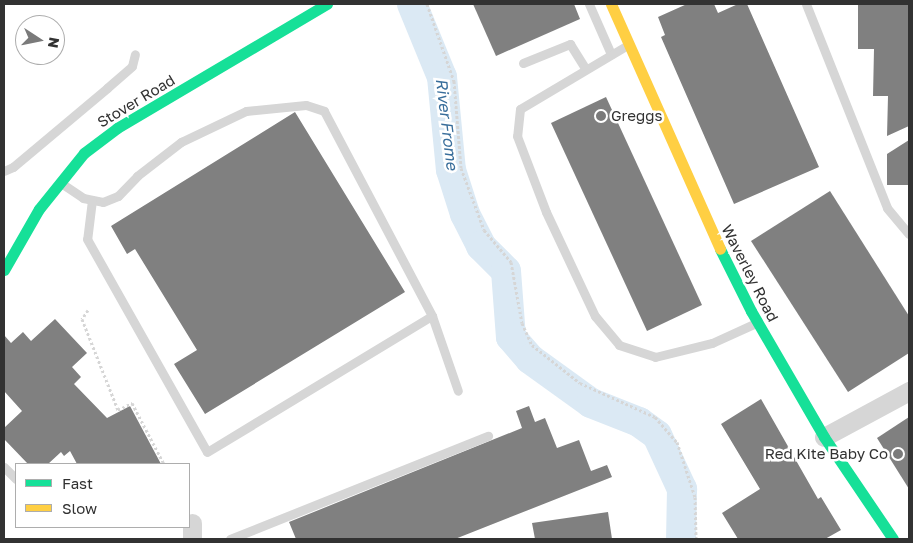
<!DOCTYPE html>
<html>
<head>
<meta charset="utf-8">
<style>
	body { margin:0 }
	#map { position:relative; width:913px; height:543px; overflow:hidden; background:#fff; font-family:"Golos Text",sans-serif }
	div>[style] { position:absolute }
	[style*='--x'] { left:calc(var(--x)*1px); top:calc(var(--y)*1px); width:calc(var(--w)*1px); rotate:calc(var(--a)*1deg) }
	.river>* { height:30px; margin:-15px; padding:0 15px; transform-origin:15px; border-radius:15px; background:#dbe9f4 }
	.building>* { inset:0; background:#808080 }
	.path>* { height:3px; margin-top:-1.5px; transform-origin:0; background:repeating-linear-gradient(90deg,#d6d6d6 0 2.5px,transparent 0 5px) }
	.lane>* { height:9px; margin:-4.5px; padding:0 4.5px; transform-origin:4.5px; border-radius:4.5px; background:#d6d6d6 }
	.street>* { height:19px; margin:-9.5px; padding:0 9.5px; transform-origin:9.5px; border-radius:9.5px; background:#d6d6d6 }
	.fast>* { height:11px; margin:-5.5px; padding:0 5.5px; transform-origin:5.5px; border-radius:5.5px; background:#16e098 }
	.slow>* { height:11px; margin:-5.5px; padding:0 5.5px; transform-origin:5.5px; border-radius:5.5px; background:#ffcf43 }
	.dots>* { width:14px; height:14px; translate:-50% -50%; box-sizing:border-box; border:2px solid #fff; border-radius:50% }
	span { translate:-50% -50%; white-space:nowrap; text-align:center; line-height:1.15; -webkit-text-stroke:5px #fff; paint-order:stroke }
	.street-label { font-size:15px; color:#323232 }
	.poi-label { font-size:15px; color:#323232 }
	.left { translate:0 -50%; text-align:left }
	.right { translate:-100% -50%; text-align:right }
	.water-label { font-size:16px; color:#396e9b; font-style:italic }
	.frame { position:absolute; inset:0; border:5px solid #323232; pointer-events:none }
	.legend { position:absolute; left:15px; top:463px; width:175px; height:65px; box-sizing:border-box; background:#fff; border:1px solid #adadad; margin:0; padding:6px 9px; list-style:none; font-size:15px; color:#323232 }
	.legend li { display:flex; align-items:center; gap:10px; height:25px }
	.legend b { width:25px; border:1px solid #adadad }
	.north { position:absolute; left:15px; top:15px; width:50px; height:50px; box-sizing:border-box; background:#fff; border:1px solid #adadad; border-radius:50%; rotate:101deg; font-size:14px; font-weight:700; line-height:20px; text-align:center; color:#323232 }
	.north::after { content:''; display:block; margin:auto; width:18px; height:22px; background:#7a7a7a; clip-path:polygon(50% 0,100% 100%,50% 72%,0 100%) }
</style>
</head>
<body>
<div id="map">
	<div class="river">
		<i style="--x:412;--y:4;--w:79;--a:67.7"></i>
		<i style="--x:442;--y:77;--w:93;--a:84.5"></i>
		<i style="--x:451;--y:170;--w:46;--a:72.3"></i>
		<i style="--x:465;--y:214;--w:36;--a:63"></i>
		<i style="--x:481;--y:246;--w:35;--a:45"></i>
		<i style="--x:506;--y:271;--w:66;--a:85.7"></i>
		<i style="--x:511;--y:337;--w:29;--a:49"></i>
		<i style="--x:530;--y:359;--w:75;--a:35.8"></i>
		<i style="--x:591;--y:403;--w:52;--a:21.6"></i>
		<i style="--x:639;--y:422;--w:22;--a:36"></i>
		<i style="--x:657;--y:435;--w:60;--a:65.2"></i>
		<i style="--x:682;--y:489;--w:50;--a:91.1"></i>
	</div>
	<div class="building">
		<i style="clip-path:polygon(473px 4px,574px 4px,580px 19px,496px 56px)"></i>
		<i style="clip-path:polygon(687px 4px,714px 4px,718px 13px,738px 4px,747px 4px,819px 167px,734px 204px,661px 37px,665px 35px,658px 17px)"></i>
		<i style="clip-path:polygon(858px 4px,909px 4px,909px 126px,887px 136px,888px 96px,873px 96px,874px 49px,858px 49px)"></i>
		<i style="clip-path:polygon(606px 97px,702px 305px,647px 331px,551px 123px)"></i>
		<i style="clip-path:polygon(295px 112px,405px 292px,205px 414px,174px 364px,197px 350px,135px 249px,127px 254px,111px 226px)"></i>
		<i style="clip-path:polygon(909px 140px,909px 185px,887px 185px,887px 154px)"></i>
		<i style="clip-path:polygon(830px 191px,909px 316px,909px 353px,848px 392px,751px 241px)"></i>
		<i style="clip-path:polygon(55px 319px,87px 353px,72px 367px,81px 377px,74px 384px,107px 418px,130px 406px,161px 464px,77px 464px,70px 451px,64px 456px,61px 452px,48px 464px,28px 464px,4px 439px,4px 428px,22px 411px,4px 391px,4px 335px,11px 343px,23px 332px,31px 341px)"></i>
		<i style="clip-path:polygon(761px 399px,818px 499px,821px 497px,841px 530px,825px 539px,738px 539px,722px 513px,760px 489px,721px 424px)"></i>
		<i style="clip-path:polygon(529px 406px,535px 422px,545px 418px,557px 448px,579px 440px,591px 471px,607px 465px,612px 477px,455px 539px,296px 539px,289px 522px,522px 428px,516px 411px)"></i>
		<i style="clip-path:polygon(909px 417px,909px 489px,877px 438px)"></i>
		<i style="clip-path:polygon(608px 512px,612px 539px,535px 539px,532px 523px)"></i>
	</div>
	<div class="path">
		<i style="--x:427;--y:4;--w:82;--a:70.7"></i>
		<i style="--x:454;--y:81;--w:87;--a:85.4"></i>
		<i style="--x:461;--y:168;--w:66;--a:69.6"></i>
		<i style="--x:484;--y:230;--w:42;--a:49.8"></i>
		<i style="--x:511;--y:262;--w:62;--a:79.8"></i>
		<i style="--x:522;--y:323;--w:24;--a:66"></i>
		<i style="--x:532;--y:345;--w:61;--a:38.4"></i>
		<i style="--x:580;--y:383;--w:82;--a:24.4"></i>
		<i style="--x:655;--y:417;--w:33;--a:49"></i>
		<i style="--x:677;--y:442;--w:58;--a:71.9"></i>
		<i style="--x:695;--y:497;--w:42;--a:88.6"></i>
		<i style="--x:88;--y:310;--w:11;--a:124"></i>
		<i style="--x:82;--y:319;--w:98;--a:68.4"></i>
		<i style="--x:118;--y:410;--w:16;--a:-27"></i>
		<i style="--x:132;--y:403;--w:69;--a:62.3"></i>
	</div>
	<div class="lane">
		<i style="--x:589;--y:4;--w:55;--a:66.3"></i>
		<i style="--x:806;--y:4;--w:219;--a:68.3"></i>
		<i style="--x:887;--y:208;--w:34;--a:50"></i>
		<i style="--x:626;--y:46;--w:123;--a:149.3"></i>
		<i style="--x:520;--y:109;--w:27;--a:96"></i>
		<i style="--x:517;--y:136;--w:81;--a:69.1"></i>
		<i style="--x:546;--y:212;--w:115;--a:64.8"></i>
		<i style="--x:595;--y:316;--w:38;--a:50"></i>
		<i style="--x:619;--y:345;--w:38;--a:18"></i>
		<i style="--x:655;--y:357;--w:59;--a:-13.8"></i>
		<i style="--x:712;--y:343;--w:48;--a:-24.4"></i>
		<i style="--x:523;--y:63;--w:51;--a:-22"></i>
		<i style="--x:570;--y:44;--w:28;--a:58"></i>
		<i style="--x:4;--y:171;--w:10;--a:-24"></i>
		<i style="--x:13;--y:167;--w:123;--a:-40"></i>
		<i style="--x:107;--y:88;--w:33;--a:-41"></i>
		<i style="--x:132;--y:66;--w:12;--a:-76"></i>
		<i style="--x:61;--y:183;--w:27;--a:34"></i>
		<i style="--x:83;--y:198;--w:20;--a:11"></i>
		<i style="--x:103;--y:202;--w:16;--a:-22"></i>
		<i style="--x:118;--y:196;--w:28;--a:-46"></i>
		<i style="--x:137;--y:176;--w:56;--a:-37.7"></i>
		<i style="--x:181;--y:142;--w:72;--a:-25.5"></i>
		<i style="--x:246;--y:111;--w:60;--a:-5.7"></i>
		<i style="--x:306;--y:105;--w:19;--a:18"></i>
		<i style="--x:324;--y:111;--w:232;--a:62.2"></i>
		<i style="--x:432;--y:316;--w:79;--a:70.9"></i>
		<i style="--x:92;--y:200;--w:39;--a:97"></i>
		<i style="--x:87;--y:239;--w:244;--a:60.6"></i>
		<i style="--x:207;--y:452;--w:263;--a:-31.2"></i>
		<i style="--x:4;--y:467;--w:17;--a:45"></i>
		<i style="--x:230;--y:539;--w:278;--a:-21.8"></i>
	</div>
	<div class="street">
		<i style="--x:824;--y:437;--w:97;--a:-28.4"></i>
		<i style="--x:192;--y:539;--w:16;--a:-90"></i>
	</div>
	<div class="fast">
		<i style="--x:720;--y:249;--w:69;--a:63.4"></i>
		<i style="--x:751;--y:311;--w:146;--a:59.9"></i>
		<i style="--x:824;--y:437;--w:123;--a:55.9"></i>
		<i style="--x:4;--y:270;--w:70;--a:-60.2"></i>
		<i style="--x:39;--y:209;--w:72;--a:-51.2"></i>
		<i style="--x:84;--y:153;--w:41;--a:-37.1"></i>
		<i style="--x:117;--y:128;--w:244;--a:-30.6"></i>
	</div>
	<div class="slow">
		<i style="--x:611;--y:4;--w:268;--a:66"></i>
	</div>
	<div class="dots">
		<i style="left:601px;top:116px;background:#7a7a7a"></i>
		<i style="left:898px;top:454px;background:#7a7a7a"></i>
	</div>
	<div class="street-label">
		<span style="left:136px;top:101px;rotate:-31deg">Stover Road</span>
		<span style="left:750px;top:273px;rotate:63deg">Waverley Road</span>
	</div>
	<div class="poi-label">
		<span class="left" style="left:611px;top:116px">Greggs</span>
		<span class="right" style="left:888px;top:454px">Red Kite Baby Co</span>
	</div>
	<div class="water-label">
		<span style="left:447px;top:124px;rotate:83deg">River Frome</span>
	</div>
	<div class="frame"></div>
	<ul class="legend">
	<li><b style="height:6px;background:#16e098"></b>Fast</li>
	<li><b style="height:6px;background:#ffcf43"></b>Slow</li>
	</ul>
	<div class="north">N</div>
</div>
</body>
</html>
